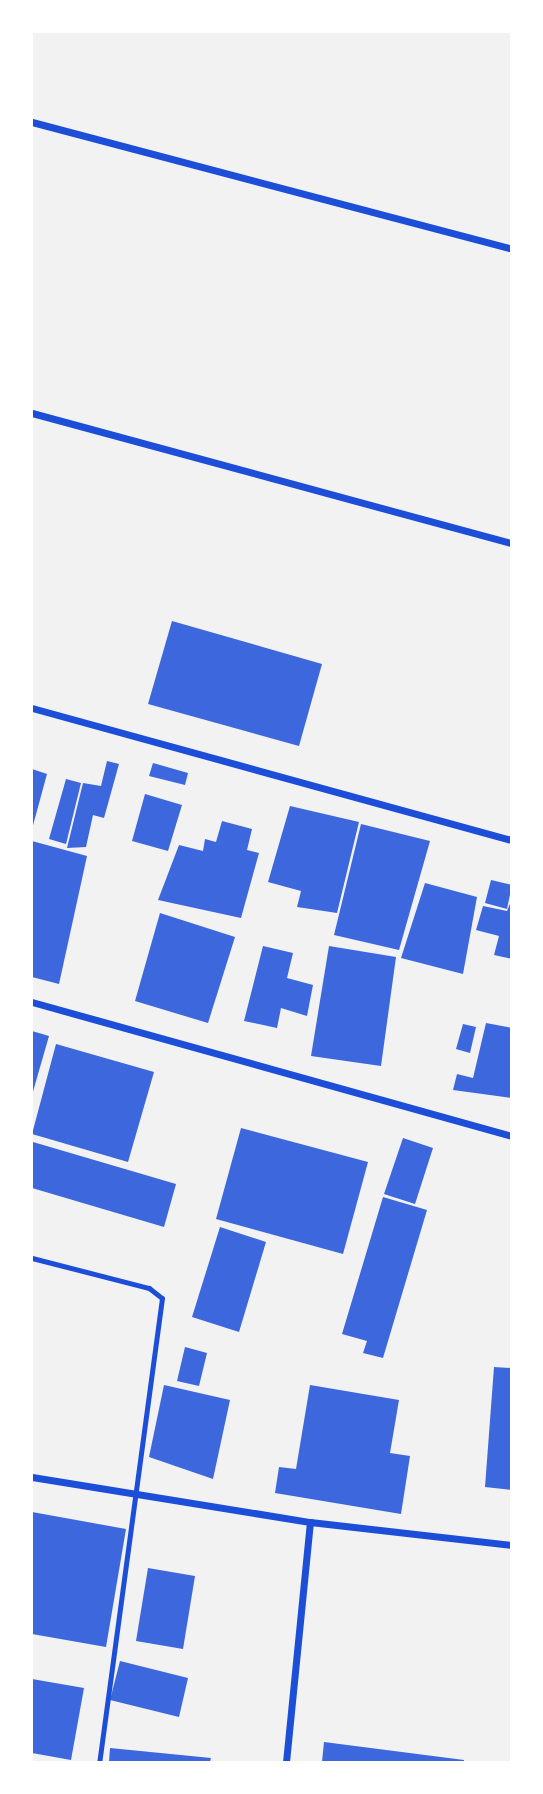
<!DOCTYPE html>
<html>
<head>
<meta charset="utf-8">
<style>
	body { margin:0 }
	#map { position:relative; width:543px; height:1794px; overflow:hidden; background:#f2f2f2; font-family:"Times New Roman",serif }
	div>[style] { position:absolute }
	[style*='--x'] { left:calc(var(--x)*1px); top:calc(var(--y)*1px); width:calc(var(--w)*1px); rotate:calc(var(--a)*1deg) }
	.building>* { inset:0; background:#3d67dc }
	.service>* { height:5px; margin:-2.5px; padding:0 2.5px; transform-origin:2.5px; border-radius:2.5px; background:#1d4ed8 }
	.minor>* { height:7px; margin:-3.5px; padding:0 3.5px; transform-origin:3.5px; border-radius:3.5px; background:#1d4ed8 }
	span { translate:-50% -50%; white-space:nowrap; text-align:center; line-height:1.15; -webkit-text-stroke:6px #fff; paint-order:stroke }
	.frame { position:absolute; inset:0; border:33px solid #fff; pointer-events:none }
</style>
</head>
<body>
<div id="map">
	<div class="building">
		<i style="clip-path:polygon(172px 621px,322px 664px,299px 746px,148px 704px)"></i>
		<i style="clip-path:polygon(107px 761px,119px 764px,104px 818px,93px 815px,86px 847px,67px 848px,83px 783px,101px 786px)"></i>
		<i style="clip-path:polygon(153px 763px,188px 773px,185px 785px,149px 776px)"></i>
		<i style="clip-path:polygon(32px 769px,47px 774px,32px 829px)"></i>
		<i style="clip-path:polygon(66px 779px,81px 783px,66px 844px,49px 839px)"></i>
		<i style="clip-path:polygon(145px 794px,182px 805px,168px 851px,132px 841px)"></i>
		<i style="clip-path:polygon(290px 806px,359px 822px,337px 913px,297px 907px,301px 891px,268px 882px)"></i>
		<i style="clip-path:polygon(222px 821px,252px 829px,247px 850px,259px 853px,241px 918px,158px 900px,179px 845px,203px 851px,205px 839px,216px 842px)"></i>
		<i style="clip-path:polygon(361px 824px,430px 841px,399px 950px,334px 935px)"></i>
		<i style="clip-path:polygon(32px 841px,87px 856px,59px 984px,32px 977px)"></i>
		<i style="clip-path:polygon(491px 880px,512px 885px,507px 909px,485px 903px)"></i>
		<i style="clip-path:polygon(425px 883px,477px 897px,463px 974px,401px 958px)"></i>
		<i style="clip-path:polygon(512px 899px,512px 959px,494px 955px,499px 936px,476px 930px,483px 906px,507px 911px)"></i>
		<i style="clip-path:polygon(160px 913px,235px 937px,208px 1023px,135px 1001px)"></i>
		<i style="clip-path:polygon(263px 946px,293px 953px,287px 978px,313px 985px,307px 1016px,281px 1008px,277px 1028px,244px 1021px)"></i>
		<i style="clip-path:polygon(329px 946px,396px 957px,381px 1066px,311px 1056px)"></i>
		<i style="clip-path:polygon(486px 1023px,512px 1028px,512px 1098px,453px 1090px,457px 1074px,473px 1078px)"></i>
		<i style="clip-path:polygon(463px 1024px,476px 1027px,470px 1053px,456px 1049px)"></i>
		<i style="clip-path:polygon(32px 1031px,49px 1036px,32px 1095px)"></i>
		<i style="clip-path:polygon(56px 1044px,154px 1072px,128px 1162px,32px 1134px)"></i>
		<i style="clip-path:polygon(241px 1128px,368px 1162px,343px 1254px,216px 1219px)"></i>
		<i style="clip-path:polygon(403px 1138px,433px 1148px,415px 1204px,384px 1194px)"></i>
		<i style="clip-path:polygon(33px 1142px,176px 1184px,164px 1227px,32px 1188px)"></i>
		<i style="clip-path:polygon(383px 1197px,427px 1210px,383px 1358px,363px 1353px,367px 1341px,342px 1334px)"></i>
		<i style="clip-path:polygon(220px 1227px,266px 1242px,239px 1332px,192px 1317px)"></i>
		<i style="clip-path:polygon(185px 1347px,207px 1353px,199px 1386px,177px 1381px)"></i>
		<i style="clip-path:polygon(494px 1367px,512px 1368px,512px 1490px,485px 1487px)"></i>
		<i style="clip-path:polygon(164px 1385px,230px 1400px,213px 1479px,149px 1457px)"></i>
		<i style="clip-path:polygon(310px 1385px,399px 1400px,390px 1453px,410px 1456px,401px 1514px,275px 1493px,279px 1467px,296px 1469px)"></i>
		<i style="clip-path:polygon(32px 1512px,126px 1529px,106px 1647px,32px 1634px)"></i>
		<i style="clip-path:polygon(148px 1568px,195px 1576px,183px 1649px,136px 1641px)"></i>
		<i style="clip-path:polygon(120px 1661px,188px 1678px,179px 1717px,110px 1700px)"></i>
		<i style="clip-path:polygon(32px 1679px,84px 1688px,71px 1760px,32px 1753px)"></i>
		<i style="clip-path:polygon(324px 1742px,464px 1760px,464px 1762px,322px 1762px)"></i>
		<i style="clip-path:polygon(110px 1748px,211px 1758px,210px 1762px,109px 1762px)"></i>
	</div>
	<div class="service">
		<i style="--x:32;--y:1258;--w:121;--a:14.4"></i>
		<i style="--x:149;--y:1288;--w:16;--a:38"></i>
		<i style="--x:162;--y:1298;--w:468;--a:97.7"></i>
	</div>
	<div class="minor">
		<i style="--x:32;--y:122;--w:497;--a:14.8"></i>
		<i style="--x:32;--y:413;--w:497;--a:15.2"></i>
		<i style="--x:32;--y:708;--w:498;--a:15.4"></i>
		<i style="--x:32;--y:1002;--w:498;--a:15.6"></i>
		<i style="--x:32;--y:1477;--w:282;--a:9.2"></i>
		<i style="--x:310;--y:1522;--w:203;--a:6.5"></i>
		<i style="--x:286;--y:1762;--w:241;--a:-84.3"></i>
	</div>
	<div class="frame"></div>
</div>
</body>
</html>
